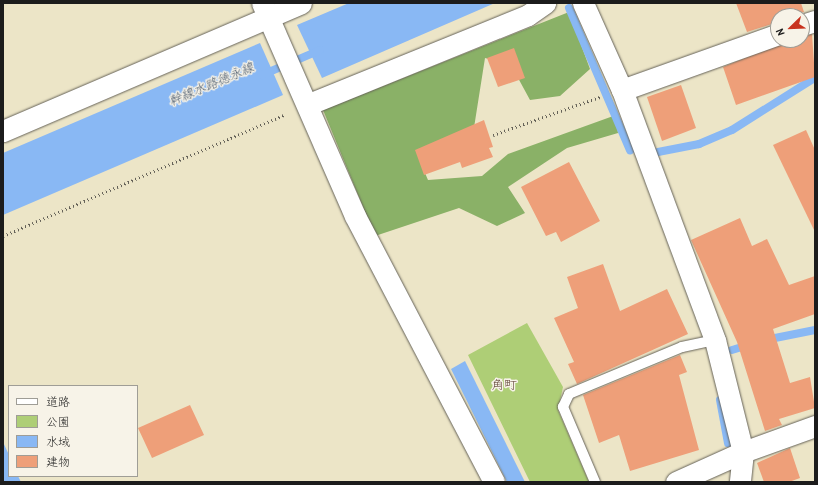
<!DOCTYPE html>
<html>
<head>
<meta charset="utf-8">
<style>
	body { margin:0 }
	#map { position:relative; width:818px; height:485px; overflow:hidden; background:#ece5c7; font-family:"Patrick Hand","Klee One",sans-serif }
	div>[style] { position:absolute }
	[style*='--x'] { left:calc(var(--x)*1px); top:calc(var(--y)*1px); width:calc(var(--w)*1px); rotate:calc(var(--a)*1deg) }
	.green>* { inset:0; background:#aece76 }
	.forest>* { inset:0; background:#8ab167 }
	.water>* { inset:0; background:#89b8f4 }
	.stream>* { height:8px; margin:-4px; padding:0 4px; transform-origin:4px; border-radius:4px; background:#89b8f4 }
	.building>* { inset:0; background:#ee9f79 }
	.path>* { height:2.5px; margin-top:-1.25px; transform-origin:0; background:repeating-linear-gradient(90deg,#656258 0 1px,transparent 0 4px) }
	.roads { filter:drop-shadow(0 0 1px #656258) drop-shadow(0 0 1px #656258) }
	.lane>* { height:10px; margin:-5px; padding:0 5px; transform-origin:5px; border-radius:5px; background:#fff }
	.street>* { height:21px; margin:-10.5px; padding:0 10.5px; transform-origin:10.5px; border-radius:10.5px; background:#fff }
	span { translate:-50% -50%; white-space:nowrap; text-align:center; line-height:1.15; -webkit-text-stroke:3px #f7f3e8; paint-order:stroke }
	.water-label { font-size:13px; color:#425368; font-style:italic }
	.neighbourhood-label { font-size:13px; color:#664a3d }
	.frame { position:absolute; inset:0; border:4px solid #1c1c1c; pointer-events:none }
	.legend { position:absolute; left:8px; top:385px; width:130px; height:92px; box-sizing:border-box; background:#f7f3e8; border:1px solid #9f9d96; margin:0; padding:5px 7px; list-style:none; font-size:12px; color:#1c1c1c }
	.legend li { display:flex; align-items:center; gap:8px; height:20px }
	.legend b { width:20px; border:1px solid #9f9d96 }
	.north { position:absolute; left:770px; top:8px; width:40px; height:40px; box-sizing:border-box; background:#f7f3e8; border:1px solid #9f9d96; border-radius:50%; rotate:247deg; font-size:11px; font-weight:700; line-height:16px; text-align:center; color:#1c1c1c }
	.north::after { content:''; display:block; margin:auto; width:14px; height:18px; background:#c8321e; clip-path:polygon(50% 0,100% 100%,50% 72%,0 100%) }
</style>
</head>
<body>
<div id="map">
	<div class="green">
		<i style="clip-path:polygon(527px 323px,563px 387px,558px 410px,589px 482px,530px 482px,468px 355px)"></i>
	</div>
	<div class="forest">
		<i style="clip-path:polygon(569px 12px,590px 69px,560px 96px,530px 100px,511px 65px,485px 58px,473px 134px,419px 159px,428px 180px,482px 176px,508px 154px,616px 115px,618px 133px,567px 148px,508px 187px,525px 213px,497px 226px,459px 208px,375px 236px,323px 110px)"></i>
	</div>
	<div class="water">
		<i style="clip-path:polygon(349px 3px,495px 3px,322px 78px,297px 25px)"></i>
		<i style="clip-path:polygon(260px 43px,283px 95px,3px 215px,3px 153px)"></i>
		<i style="clip-path:polygon(465px 361px,525px 482px,507px 482px,451px 369px)"></i>
		<i style="clip-path:polygon(3px 442px,9px 455px,9px 476px,18px 476px,21px 482px,3px 482px)"></i>
	</div>
	<div class="stream">
		<i style="--x:569;--y:8;--w:155;--a:66.8"></i>
		<i style="--x:262;--y:75;--w:63;--a:-23.3"></i>
		<i style="--x:658;--y:152;--w:42;--a:-11"></i>
		<i style="--x:699;--y:144;--w:36;--a:-23"></i>
		<i style="--x:732;--y:130;--w:96;--a:-32.2"></i>
		<i style="--x:765;--y:340;--w:51;--a:-11.3"></i>
		<i style="--x:732;--y:350;--w:17;--a:-17"></i>
		<i style="--x:720;--y:400;--w:44;--a:79.5"></i>
	</div>
	<div class="building">
		<i style="clip-path:polygon(736px 3px,801px 3px,804px 12px,778px 16px,778px 22px,747px 32px)"></i>
		<i style="clip-path:polygon(812px 34px,815px 77px,736px 105px,723px 67px,788px 40px,802px 40px,802px 37px)"></i>
		<i style="clip-path:polygon(514px 48px,525px 78px,498px 87px,487px 58px)"></i>
		<i style="clip-path:polygon(681px 85px,696px 128px,662px 141px,647px 97px)"></i>
		<i style="clip-path:polygon(484px 120px,493px 147px,489px 148px,493px 157px,462px 168px,460px 162px,424px 175px,415px 150px)"></i>
		<i style="clip-path:polygon(806px 130px,815px 150px,815px 232px,773px 145px)"></i>
		<i style="clip-path:polygon(569px 162px,600px 221px,561px 242px,556px 232px,546px 236px,521px 187px)"></i>
		<i style="clip-path:polygon(740px 218px,752px 246px,767px 239px,789px 285px,815px 276px,815px 314px,773px 329px,790px 383px,810px 377px,815px 408px,779px 419px,782px 425px,765px 431px,737px 342px,691px 240px)"></i>
		<i style="clip-path:polygon(603px 264px,620px 311px,667px 289px,688px 334px,577px 384px,568px 364px,574px 362px,554px 318px,578px 308px,567px 277px)"></i>
		<i style="clip-path:polygon(680px 355px,687px 372px,679px 375px,699px 450px,630px 471px,619px 435px,599px 443px,583px 395px)"></i>
		<i style="clip-path:polygon(190px 405px,204px 435px,152px 458px,138px 428px)"></i>
		<i style="clip-path:polygon(790px 448px,800px 478px,789px 482px,764px 482px,757px 463px)"></i>
	</div>
	<div class="path">
		<i style="--x:493;--y:135;--w:114;--a:-19.6"></i>
		<i style="--x:3;--y:236;--w:306;--a:-23.3"></i>
	</div>
	<div class="roads">
		<div class="lane">
			<i style="--x:595;--y:482;--w:82;--a:-113.1"></i>
			<i style="--x:563;--y:407;--w:14;--a:-65"></i>
			<i style="--x:569;--y:394;--w:122;--a:-22.6"></i>
			<i style="--x:682;--y:347;--w:34;--a:-12"></i>
		</div>
		<div class="street">
			<i style="--x:262;--y:3;--w:232;--a:66.4"></i>
			<i style="--x:355;--y:216;--w:300;--a:62.4"></i>
			<i style="--x:583;--y:3;--w:95;--a:65.9"></i>
			<i style="--x:622;--y:90;--w:267;--a:69.6"></i>
			<i style="--x:715;--y:340;--w:115;--a:76"></i>
			<i style="--x:743;--y:452;--w:30;--a:96"></i>
			<i style="--x:802;--y:25;--w:14;--a:-17"></i>
			<i style="--x:622;--y:90;--w:166;--a:-19.7"></i>
			<i style="--x:309;--y:104;--w:236;--a:-22.1"></i>
			<i style="--x:528;--y:15;--w:21;--a:-35"></i>
			<i style="--x:3;--y:131;--w:324;--a:-23.2"></i>
			<i style="--x:676;--y:482;--w:73;--a:-24.1"></i>
			<i style="--x:743;--y:452;--w:77;--a:-19.9"></i>
		</div>
	</div>
	<div class="water-label">
		<span style="left:211px;top:84px;rotate:-23deg">幹線水路徳永線</span>
	</div>
	<div class="neighbourhood-label">
		<span style="left:504px;top:384px">角町</span>
	</div>
	<div class="frame"></div>
	<ul class="legend">
	<li><b style="height:5px;background:#fff"></b>道路</li>
	<li><b style="height:11px;background:#aece76"></b>公園</li>
	<li><b style="height:11px;background:#89b8f4"></b>水域</li>
	<li><b style="height:11px;background:#ee9f79"></b>建物</li>
	</ul>
	<div class="north">N</div>
</div>
</body>
</html>
